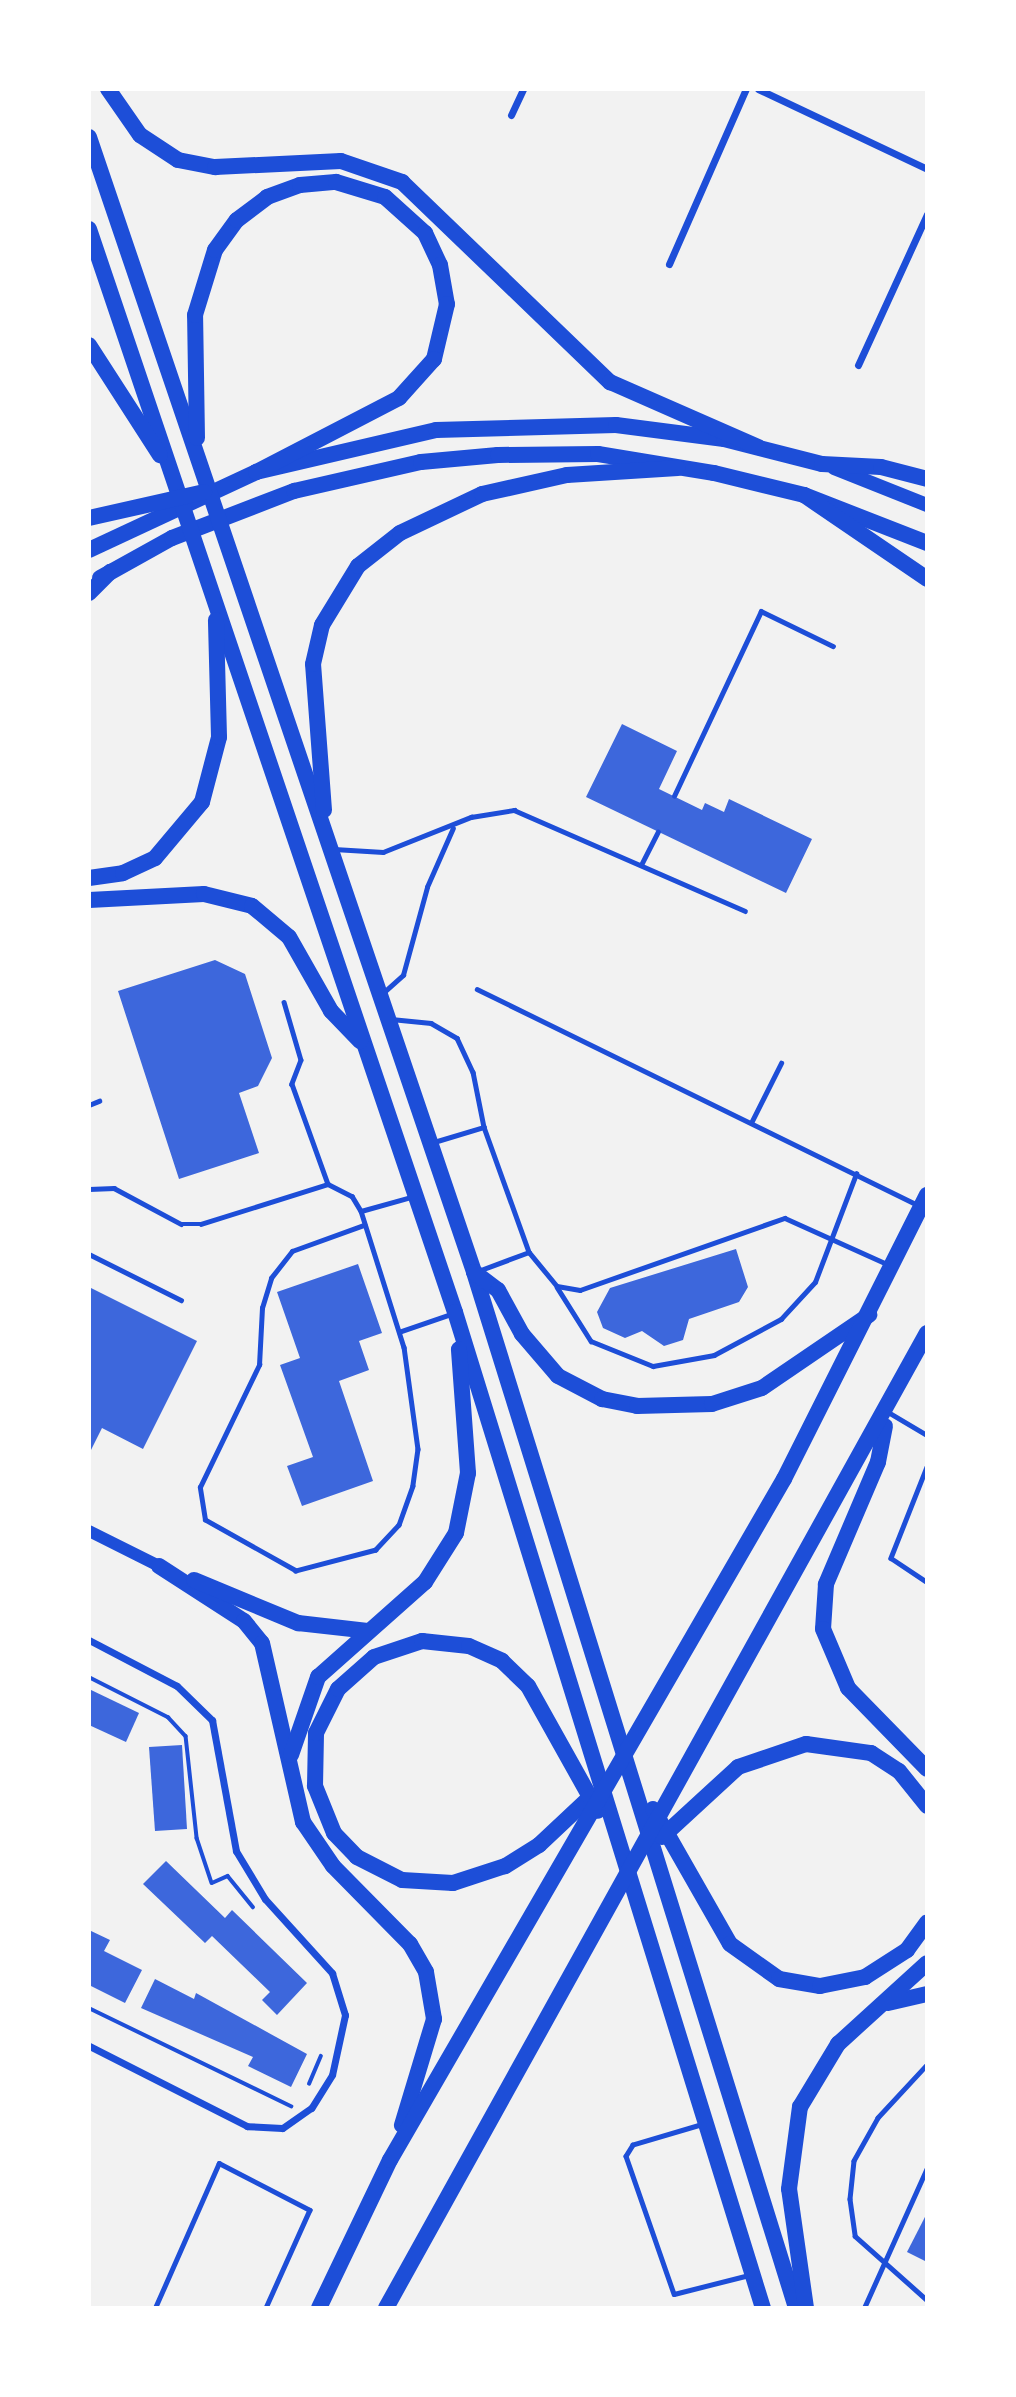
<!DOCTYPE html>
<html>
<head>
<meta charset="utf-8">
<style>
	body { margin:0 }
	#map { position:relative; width:1016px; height:2397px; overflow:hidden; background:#f2f2f2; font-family:Commissioner,sans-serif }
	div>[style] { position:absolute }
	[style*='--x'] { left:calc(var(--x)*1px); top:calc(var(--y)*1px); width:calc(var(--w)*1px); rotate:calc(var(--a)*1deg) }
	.building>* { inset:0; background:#3d67dc }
	.path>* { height:3.5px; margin:-1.75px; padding:0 1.75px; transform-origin:1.75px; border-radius:1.75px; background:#1d4ed8 }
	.service>* { height:4.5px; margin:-2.25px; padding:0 2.25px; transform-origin:2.25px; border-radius:2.25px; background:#1d4ed8 }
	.minor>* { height:7px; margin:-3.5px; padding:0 3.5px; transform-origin:3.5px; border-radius:3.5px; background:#1d4ed8 }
	.tertiary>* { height:12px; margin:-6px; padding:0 6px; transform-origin:6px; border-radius:6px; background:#1d4ed8 }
	.secondary>* { height:14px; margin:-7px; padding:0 7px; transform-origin:7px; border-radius:7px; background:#1d4ed8 }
	.primary>* { height:16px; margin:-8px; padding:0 8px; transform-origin:8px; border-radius:8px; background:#1d4ed8 }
	.trunk>* { height:16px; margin:-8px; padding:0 8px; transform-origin:8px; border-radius:8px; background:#1d4ed8 }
	span { translate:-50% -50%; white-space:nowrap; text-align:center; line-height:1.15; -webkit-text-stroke:6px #fff; paint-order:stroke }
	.frame { position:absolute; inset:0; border:91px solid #fff; pointer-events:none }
</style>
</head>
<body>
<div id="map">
	<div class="building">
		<i style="clip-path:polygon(622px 724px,677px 751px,659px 789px,702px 810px,705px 803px,724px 812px,729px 799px,812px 839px,786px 893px,586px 797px)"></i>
		<i style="clip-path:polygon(215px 960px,245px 974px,272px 1058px,258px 1086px,239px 1093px,259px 1153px,179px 1179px,118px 991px)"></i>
		<i style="clip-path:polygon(736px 1249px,748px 1287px,739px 1302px,689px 1319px,683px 1340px,664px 1346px,642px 1331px,625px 1338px,603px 1328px,597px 1312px,610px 1288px)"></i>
		<i style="clip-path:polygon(358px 1264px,382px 1333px,359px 1341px,369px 1370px,339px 1381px,373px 1481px,302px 1506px,287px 1466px,313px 1457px,280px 1365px,300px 1358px,277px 1292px)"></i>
		<i style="clip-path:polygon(89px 1287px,197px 1341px,143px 1449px,102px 1428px,89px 1454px)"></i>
		<i style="clip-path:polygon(89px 1689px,139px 1713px,126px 1742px,89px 1725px)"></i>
		<i style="clip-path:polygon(182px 1745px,187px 1829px,155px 1831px,149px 1747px)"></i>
		<i style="clip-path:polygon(166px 1861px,225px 1918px,232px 1910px,307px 1983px,277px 2015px,262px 2000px,270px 1992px,212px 1936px,205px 1943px,143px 1884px)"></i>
		<i style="clip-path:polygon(89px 1930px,110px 1940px,104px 1951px,142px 1970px,125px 2003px,89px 1985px)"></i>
		<i style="clip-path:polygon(155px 1979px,194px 1999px,196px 1993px,307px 2054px,291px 2087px,248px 2066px,253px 2057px,141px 2008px)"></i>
		<i style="clip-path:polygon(927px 2213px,927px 2262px,907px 2252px)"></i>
	</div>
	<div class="path">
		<i style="--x:89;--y:1677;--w:89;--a:26.9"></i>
		<i style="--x:168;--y:1717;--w:26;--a:47"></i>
		<i style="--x:186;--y:1736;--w:103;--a:83.8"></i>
		<i style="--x:197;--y:1838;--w:47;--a:71.6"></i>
		<i style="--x:212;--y:1883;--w:17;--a:-24"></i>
		<i style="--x:228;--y:1876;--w:40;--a:51"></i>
		<i style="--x:89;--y:2008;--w:225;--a:25.9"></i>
		<i style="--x:309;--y:2084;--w:30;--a:-67"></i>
	</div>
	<div class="service">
		<i style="--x:674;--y:796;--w:204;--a:-64.8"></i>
		<i style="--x:761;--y:611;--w:80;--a:25.9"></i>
		<i style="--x:334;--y:849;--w:49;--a:3.5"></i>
		<i style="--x:383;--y:852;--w:95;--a:-21.7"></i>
		<i style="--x:471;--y:817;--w:44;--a:-9.2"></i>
		<i style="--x:514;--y:810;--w:252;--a:23.6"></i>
		<i style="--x:641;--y:865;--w:37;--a:-63"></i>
		<i style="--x:477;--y:989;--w:491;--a:26.1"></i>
		<i style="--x:383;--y:993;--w:27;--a:-42"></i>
		<i style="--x:403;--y:975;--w:91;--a:-74.7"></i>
		<i style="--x:427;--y:887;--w:64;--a:-66.2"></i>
		<i style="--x:284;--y:1002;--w:60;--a:73.7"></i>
		<i style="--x:301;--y:1060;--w:26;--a:111"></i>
		<i style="--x:292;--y:1084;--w:106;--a:70.2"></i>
		<i style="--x:391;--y:1019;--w:40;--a:5.7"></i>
		<i style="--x:431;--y:1023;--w:30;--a:30"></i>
		<i style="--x:457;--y:1038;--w:38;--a:65"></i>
		<i style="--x:473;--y:1072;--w:56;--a:78.7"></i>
		<i style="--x:89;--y:1105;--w:11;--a:-22"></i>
		<i style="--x:751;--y:1123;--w:67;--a:-63.4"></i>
		<i style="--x:434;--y:1142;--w:52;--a:-16.7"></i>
		<i style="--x:484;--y:1127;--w:133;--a:70.2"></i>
		<i style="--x:89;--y:1189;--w:25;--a:-2"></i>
		<i style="--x:114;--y:1188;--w:76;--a:28.2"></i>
		<i style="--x:181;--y:1224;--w:20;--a:0"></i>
		<i style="--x:201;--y:1224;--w:133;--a:-17.5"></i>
		<i style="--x:328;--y:1184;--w:27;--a:27"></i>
		<i style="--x:352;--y:1196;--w:17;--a:59"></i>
		<i style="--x:361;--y:1211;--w:143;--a:72.5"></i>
		<i style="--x:404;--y:1347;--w:103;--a:82.2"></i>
		<i style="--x:418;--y:1449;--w:37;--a:98"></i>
		<i style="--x:413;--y:1486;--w:41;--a:109.7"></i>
		<i style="--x:399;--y:1525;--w:34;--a:133"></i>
		<i style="--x:376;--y:1550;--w:83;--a:165.3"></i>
		<i style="--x:296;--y:1571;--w:104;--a:-150.7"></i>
		<i style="--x:205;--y:1520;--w:33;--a:-99"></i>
		<i style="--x:200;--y:1487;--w:136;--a:-64.2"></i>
		<i style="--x:259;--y:1365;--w:57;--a:-87"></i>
		<i style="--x:262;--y:1308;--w:31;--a:-73"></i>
		<i style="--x:271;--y:1278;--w:34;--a:-52"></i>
		<i style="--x:292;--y:1251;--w:77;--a:-19.9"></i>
		<i style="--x:361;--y:1211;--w:52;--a:-15.6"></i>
		<i style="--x:89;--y:1254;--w:103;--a:26.6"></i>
		<i style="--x:478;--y:1271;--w:54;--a:-20.4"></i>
		<i style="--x:529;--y:1252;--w:44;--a:50.5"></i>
		<i style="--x:557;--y:1286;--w:23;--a:10"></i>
		<i style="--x:580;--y:1290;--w:217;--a:-19.4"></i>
		<i style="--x:785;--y:1218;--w:114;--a:24.3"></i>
		<i style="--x:557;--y:1287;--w:64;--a:57.8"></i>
		<i style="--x:591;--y:1341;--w:67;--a:22"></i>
		<i style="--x:653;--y:1366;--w:62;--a:-10.2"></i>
		<i style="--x:714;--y:1355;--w:76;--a:-28.2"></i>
		<i style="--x:781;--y:1319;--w:50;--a:-47.4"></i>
		<i style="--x:815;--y:1282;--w:116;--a:-69.2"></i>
		<i style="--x:399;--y:1332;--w:55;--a:-19.1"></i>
		<i style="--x:888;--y:1412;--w:45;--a:30.5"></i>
		<i style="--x:927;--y:1467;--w:98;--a:111.6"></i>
		<i style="--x:891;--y:1558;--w:43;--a:33.7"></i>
		<i style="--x:927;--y:2065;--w:72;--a:132.8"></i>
		<i style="--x:878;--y:2118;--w:49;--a:119.2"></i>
		<i style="--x:854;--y:2161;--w:38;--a:96"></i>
		<i style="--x:850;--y:2199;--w:37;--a:82"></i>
		<i style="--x:855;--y:2236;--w:96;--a:41.6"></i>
		<i style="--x:704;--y:2124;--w:74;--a:163.5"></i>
		<i style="--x:633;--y:2145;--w:13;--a:122"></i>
		<i style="--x:626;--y:2156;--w:146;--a:70.8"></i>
		<i style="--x:674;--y:2294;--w:77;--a:-14.2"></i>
		<i style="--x:155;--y:2308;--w:158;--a:-66.2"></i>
		<i style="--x:219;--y:2163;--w:102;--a:27.3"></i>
		<i style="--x:310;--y:2210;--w:107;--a:114.2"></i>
		<i style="--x:864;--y:2308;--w:154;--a:-65.8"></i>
	</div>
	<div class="minor">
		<i style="--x:758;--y:89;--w:187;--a:25.3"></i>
		<i style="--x:511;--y:115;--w:29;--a:-65"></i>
		<i style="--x:669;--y:264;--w:191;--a:-66.3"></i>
		<i style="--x:858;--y:365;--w:166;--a:-65.4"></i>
		<i style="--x:89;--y:1640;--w:99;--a:27.6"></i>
		<i style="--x:177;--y:1686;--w:49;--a:44.2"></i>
		<i style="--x:212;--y:1720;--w:133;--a:79.6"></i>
		<i style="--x:236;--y:1851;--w:56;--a:58.9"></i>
		<i style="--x:265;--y:1899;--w:100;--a:47.8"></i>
		<i style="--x:332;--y:1973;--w:44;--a:72.8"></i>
		<i style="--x:345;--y:2015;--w:61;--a:102.2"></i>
		<i style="--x:332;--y:2075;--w:39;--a:122"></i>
		<i style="--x:311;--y:2108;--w:35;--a:145"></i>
		<i style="--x:282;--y:2128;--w:35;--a:-177"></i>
		<i style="--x:247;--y:2126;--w:177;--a:-153.1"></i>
	</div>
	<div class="tertiary">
		<i style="--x:89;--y:1531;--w:78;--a:26.6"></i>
	</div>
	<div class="secondary">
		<i style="--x:834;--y:468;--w:100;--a:21.7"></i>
	</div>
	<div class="primary">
		<i style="--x:89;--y:550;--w:184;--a:-25"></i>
		<i style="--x:256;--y:472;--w:185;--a:-13.1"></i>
		<i style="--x:436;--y:430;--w:180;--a:-1.6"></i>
		<i style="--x:616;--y:425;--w:109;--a:7.4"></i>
		<i style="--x:724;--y:439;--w:101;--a:14.3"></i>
		<i style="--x:100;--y:578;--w:82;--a:-29.1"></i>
		<i style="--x:172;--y:538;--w:131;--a:-21.1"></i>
		<i style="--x:294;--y:491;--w:130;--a:-12.9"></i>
		<i style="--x:421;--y:462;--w:77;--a:-5.2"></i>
		<i style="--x:498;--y:455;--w:100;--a:-0.6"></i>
		<i style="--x:598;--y:454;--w:118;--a:9.3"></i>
		<i style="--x:714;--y:473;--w:93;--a:13.7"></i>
		<i style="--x:804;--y:495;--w:132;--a:21.3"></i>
	</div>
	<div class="trunk">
		<i style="--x:108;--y:89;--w:56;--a:55.2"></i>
		<i style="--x:140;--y:135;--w:45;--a:33.3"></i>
		<i style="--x:178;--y:160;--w:38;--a:11"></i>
		<i style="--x:215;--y:167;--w:126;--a:-2.7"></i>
		<i style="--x:341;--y:161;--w:65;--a:19"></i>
		<i style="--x:402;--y:182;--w:289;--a:43.9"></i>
		<i style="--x:610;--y:382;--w:162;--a:23.7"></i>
		<i style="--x:89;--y:137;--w:1199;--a:71.26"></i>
		<i style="--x:474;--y:1272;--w:1085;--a:72.73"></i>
		<i style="--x:89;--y:229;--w:1143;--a:71.33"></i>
		<i style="--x:455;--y:1312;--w:1043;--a:72.82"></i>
		<i style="--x:89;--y:345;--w:131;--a:57.2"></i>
		<i style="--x:197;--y:438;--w:123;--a:-90.9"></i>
		<i style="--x:195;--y:315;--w:68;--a:-72.9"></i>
		<i style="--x:215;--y:250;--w:37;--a:-54"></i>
		<i style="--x:237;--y:220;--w:38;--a:-37"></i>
		<i style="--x:267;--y:197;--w:35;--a:-20"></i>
		<i style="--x:300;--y:185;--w:36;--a:-5"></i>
		<i style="--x:336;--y:182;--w:51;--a:17"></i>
		<i style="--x:385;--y:197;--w:54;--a:42"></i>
		<i style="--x:425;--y:233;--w:35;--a:65"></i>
		<i style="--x:440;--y:265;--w:40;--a:80"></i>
		<i style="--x:447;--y:304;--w:57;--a:103.3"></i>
		<i style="--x:434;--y:359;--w:52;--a:131.9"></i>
		<i style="--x:399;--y:398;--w:161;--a:152.6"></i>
		<i style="--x:822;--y:464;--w:59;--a:2.9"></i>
		<i style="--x:881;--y:467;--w:48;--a:14.6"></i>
		<i style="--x:804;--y:495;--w:149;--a:34.3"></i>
		<i style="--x:89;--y:518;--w:118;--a:-12.7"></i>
		<i style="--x:89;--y:593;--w:30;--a:-45"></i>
		<i style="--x:324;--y:810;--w:146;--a:-94.3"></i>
		<i style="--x:313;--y:664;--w:40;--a:-77"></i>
		<i style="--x:322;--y:625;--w:69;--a:-58.6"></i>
		<i style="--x:358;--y:566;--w:53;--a:-38.2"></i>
		<i style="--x:400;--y:533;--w:91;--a:-25.4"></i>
		<i style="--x:482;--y:494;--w:87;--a:-12.6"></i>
		<i style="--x:567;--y:475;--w:111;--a:-3.6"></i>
		<i style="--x:89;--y:878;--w:34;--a:-8"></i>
		<i style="--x:123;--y:873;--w:35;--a:-25"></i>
		<i style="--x:155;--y:858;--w:73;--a:-50"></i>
		<i style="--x:202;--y:802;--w:67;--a:-75.3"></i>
		<i style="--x:219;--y:737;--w:117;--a:-91.5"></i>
		<i style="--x:89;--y:900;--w:115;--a:-3"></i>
		<i style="--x:204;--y:894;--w:49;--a:14"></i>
		<i style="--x:252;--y:906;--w:48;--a:40"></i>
		<i style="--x:289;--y:937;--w:85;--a:60.4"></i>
		<i style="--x:331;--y:1011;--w:42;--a:46"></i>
		<i style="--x:474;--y:1272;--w:30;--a:37"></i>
		<i style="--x:498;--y:1290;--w:50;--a:61.4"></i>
		<i style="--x:522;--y:1334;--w:55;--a:49.4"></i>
		<i style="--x:558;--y:1376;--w:50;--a:27.6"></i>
		<i style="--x:602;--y:1399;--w:36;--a:11"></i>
		<i style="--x:637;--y:1406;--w:75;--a:-1.5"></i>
		<i style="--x:712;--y:1404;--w:52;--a:-17.7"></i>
		<i style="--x:762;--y:1388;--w:130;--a:-34.3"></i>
		<i style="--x:885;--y:1426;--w:37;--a:101"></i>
		<i style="--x:878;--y:1462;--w:133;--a:113.1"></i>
		<i style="--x:826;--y:1584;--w:45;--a:93.8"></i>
		<i style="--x:823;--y:1629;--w:64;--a:67"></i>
		<i style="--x:848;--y:1688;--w:113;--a:45.7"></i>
		<i style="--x:159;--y:1566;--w:101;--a:32.9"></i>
		<i style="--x:244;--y:1621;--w:28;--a:51"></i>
		<i style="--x:262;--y:1643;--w:184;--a:77.1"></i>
		<i style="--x:303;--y:1822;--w:53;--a:55.7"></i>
		<i style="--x:333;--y:1866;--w:110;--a:45.4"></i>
		<i style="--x:410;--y:1944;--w:32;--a:60"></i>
		<i style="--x:426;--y:1972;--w:48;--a:80.3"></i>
		<i style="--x:434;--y:2019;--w:111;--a:106.8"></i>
		<i style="--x:194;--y:1580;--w:113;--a:22.5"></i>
		<i style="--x:298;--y:1623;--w:70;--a:6.5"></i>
		<i style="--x:291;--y:1755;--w:83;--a:-70.9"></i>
		<i style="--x:318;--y:1677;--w:143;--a:-41.6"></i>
		<i style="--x:425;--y:1582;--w:58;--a:-57.7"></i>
		<i style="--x:456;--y:1533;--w:61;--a:-78.7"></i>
		<i style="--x:468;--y:1473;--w:124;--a:-94.2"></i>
		<i style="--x:588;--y:1799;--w:67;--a:136.8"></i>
		<i style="--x:539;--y:1845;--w:40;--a:148"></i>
		<i style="--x:505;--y:1866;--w:55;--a:161.9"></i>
		<i style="--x:453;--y:1883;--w:51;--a:-176.6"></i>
		<i style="--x:402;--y:1880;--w:51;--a:-152.9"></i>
		<i style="--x:357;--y:1857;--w:33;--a:-134"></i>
		<i style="--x:334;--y:1833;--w:51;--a:-112"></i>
		<i style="--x:315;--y:1786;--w:53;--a:-88.9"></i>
		<i style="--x:316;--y:1733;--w:49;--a:-63.4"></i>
		<i style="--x:338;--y:1689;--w:48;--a:-41.6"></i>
		<i style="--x:374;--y:1657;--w:51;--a:-18.4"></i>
		<i style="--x:422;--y:1641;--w:47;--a:6.1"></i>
		<i style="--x:469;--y:1646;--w:36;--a:24"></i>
		<i style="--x:502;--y:1661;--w:36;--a:44"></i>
		<i style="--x:528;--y:1686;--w:143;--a:60.8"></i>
		<i style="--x:653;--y:1809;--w:155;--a:60.3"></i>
		<i style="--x:730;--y:1944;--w:60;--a:35.5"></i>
		<i style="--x:779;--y:1979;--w:42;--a:9.7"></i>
		<i style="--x:820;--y:1986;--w:46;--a:-11.3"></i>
		<i style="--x:865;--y:1977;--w:50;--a:-32.7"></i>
		<i style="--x:907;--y:1950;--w:34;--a:-54"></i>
		<i style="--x:662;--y:1837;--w:103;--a:-42.6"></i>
		<i style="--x:738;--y:1767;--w:72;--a:-18.7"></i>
		<i style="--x:806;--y:1744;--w:66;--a:7.9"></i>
		<i style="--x:871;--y:1753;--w:33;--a:33"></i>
		<i style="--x:899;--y:1771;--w:45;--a:51.3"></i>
		<i style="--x:888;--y:2003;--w:40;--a:-13"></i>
		<i style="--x:319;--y:2308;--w:164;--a:-64.4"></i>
		<i style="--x:390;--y:2160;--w:787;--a:-59.95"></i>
		<i style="--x:784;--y:1479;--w:318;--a:-63.3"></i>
		<i style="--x:386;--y:2308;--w:1115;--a:-60.98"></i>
		<i style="--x:806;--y:2308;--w:120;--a:-98.1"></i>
		<i style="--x:789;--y:2189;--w:83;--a:-82.4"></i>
		<i style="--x:800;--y:2107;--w:74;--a:-58.9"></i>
		<i style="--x:838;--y:2044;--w:120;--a:-42.3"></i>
	</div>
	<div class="frame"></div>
</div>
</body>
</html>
